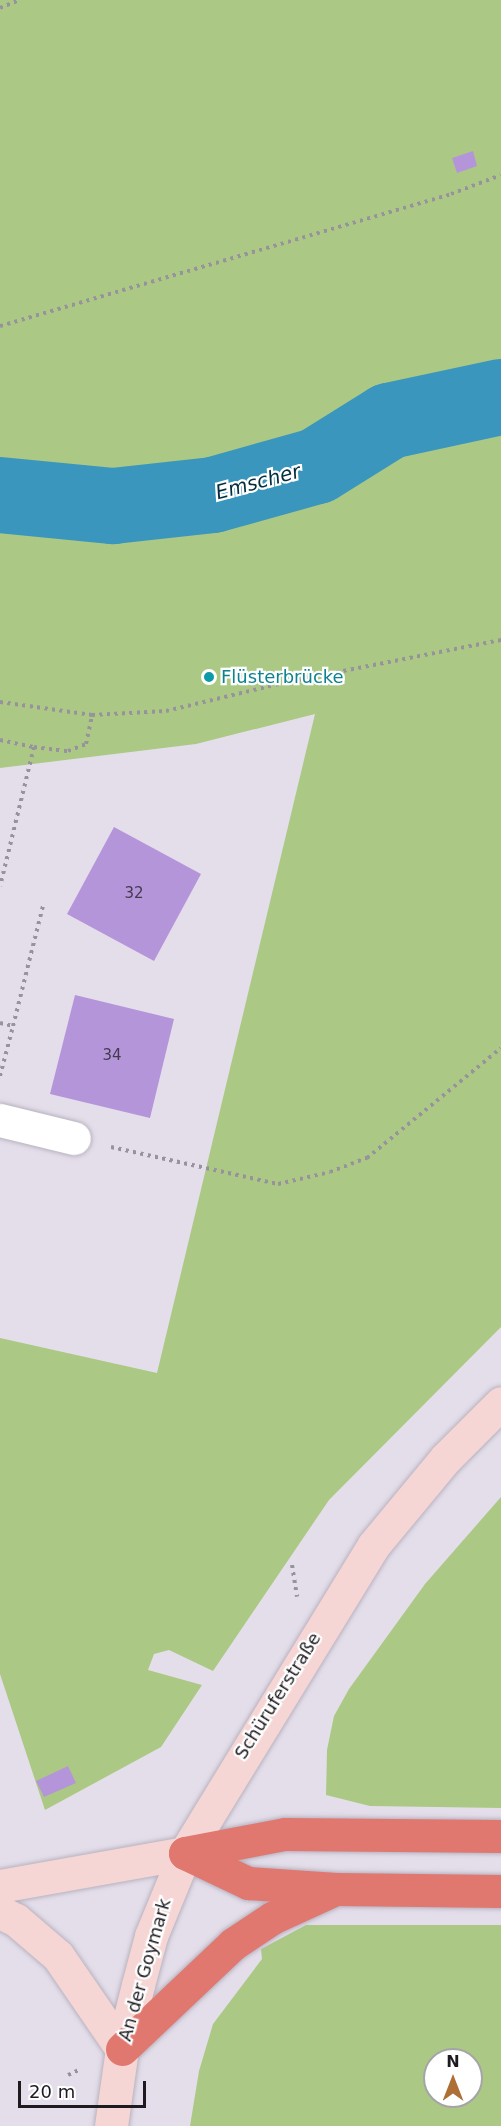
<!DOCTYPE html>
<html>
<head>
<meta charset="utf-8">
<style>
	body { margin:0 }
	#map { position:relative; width:501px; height:2126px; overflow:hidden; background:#e4deeb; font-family:"DejaVu Sans",sans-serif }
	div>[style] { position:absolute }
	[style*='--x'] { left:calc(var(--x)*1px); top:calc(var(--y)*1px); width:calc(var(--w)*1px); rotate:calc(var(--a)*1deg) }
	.green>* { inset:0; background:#abc985 }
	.river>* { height:76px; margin:-38px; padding:0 38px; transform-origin:38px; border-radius:38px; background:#3a96bd }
	.building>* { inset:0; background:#b595da }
	.path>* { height:4px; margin-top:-2px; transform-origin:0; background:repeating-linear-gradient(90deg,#97929c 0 3px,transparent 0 7.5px) }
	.roads { filter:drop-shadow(0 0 2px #b8b2bf) drop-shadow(0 0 2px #b8b2bf) }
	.street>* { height:33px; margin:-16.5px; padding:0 16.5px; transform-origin:16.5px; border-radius:16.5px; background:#fff }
	.secondary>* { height:33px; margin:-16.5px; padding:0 16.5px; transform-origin:16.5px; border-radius:16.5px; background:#f6d6d4 }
	.highway>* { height:33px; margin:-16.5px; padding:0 16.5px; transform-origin:16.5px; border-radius:16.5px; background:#e07870 }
	.dots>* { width:16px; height:16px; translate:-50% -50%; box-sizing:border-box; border:3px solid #fff; border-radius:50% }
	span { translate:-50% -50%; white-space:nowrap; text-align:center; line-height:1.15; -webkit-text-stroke:4.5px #fff; paint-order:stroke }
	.number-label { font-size:15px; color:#433a4e }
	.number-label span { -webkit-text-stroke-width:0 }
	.culture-label { font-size:18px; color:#0d838f }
	.left { translate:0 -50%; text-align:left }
	.street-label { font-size:18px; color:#1d1b20 }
	.water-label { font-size:20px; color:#032e3f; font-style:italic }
	.north { position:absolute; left:423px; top:2048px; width:60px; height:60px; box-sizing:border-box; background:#fff; border:2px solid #a5a4a6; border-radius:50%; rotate:0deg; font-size:16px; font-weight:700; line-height:24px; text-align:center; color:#1d1b20 }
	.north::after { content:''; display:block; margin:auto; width:21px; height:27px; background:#ae6f36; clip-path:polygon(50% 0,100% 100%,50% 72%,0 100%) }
	.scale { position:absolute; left:18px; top:2081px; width:128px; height:27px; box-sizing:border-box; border:3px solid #1d1b20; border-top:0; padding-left:8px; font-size:18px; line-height:21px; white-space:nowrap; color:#1d1b20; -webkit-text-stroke:4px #fff; paint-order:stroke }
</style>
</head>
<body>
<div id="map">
	<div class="green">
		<i style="clip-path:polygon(0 0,501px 0,501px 1327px,329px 1500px,213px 1671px,169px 1650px,154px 1654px,148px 1670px,202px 1685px,161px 1747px,45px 1810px,0 1674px,0 1338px,157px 1373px,315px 714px,196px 744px,0 768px)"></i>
		<i style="clip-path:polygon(501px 1497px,501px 1808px,370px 1806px,326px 1795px,327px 1750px,334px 1716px,349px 1689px,425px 1584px)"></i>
		<i style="clip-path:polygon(evenodd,306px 1925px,501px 1925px,501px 2126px,190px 2126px,199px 2071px,213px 2024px,262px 1959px,261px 1949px,306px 1925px,435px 2060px,471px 2060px,471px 2096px,435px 2096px,435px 2060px)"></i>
	</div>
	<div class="river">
		<i style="--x:0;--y:495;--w:114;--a:5.6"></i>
		<i style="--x:113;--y:506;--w:101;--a:-6.3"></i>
		<i style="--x:213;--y:495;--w:108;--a:-15.6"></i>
		<i style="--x:317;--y:466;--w:85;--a:-32"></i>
		<i style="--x:389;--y:421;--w:115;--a:-12.1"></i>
	</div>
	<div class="building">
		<i style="clip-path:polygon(473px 151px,477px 166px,457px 173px,452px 158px)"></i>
		<i style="clip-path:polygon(114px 827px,201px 874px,154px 961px,67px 914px)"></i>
		<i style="clip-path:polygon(75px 995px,174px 1019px,150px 1118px,50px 1094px)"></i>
		<i style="clip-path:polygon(68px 1766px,76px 1783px,44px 1797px,36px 1781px)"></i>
	</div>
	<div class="path">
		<i style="--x:0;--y:8;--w:22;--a:-22"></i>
		<i style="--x:0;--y:326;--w:470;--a:-16.3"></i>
		<i style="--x:451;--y:194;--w:53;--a:-20.8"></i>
		<i style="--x:0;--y:702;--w:93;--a:8"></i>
		<i style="--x:92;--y:715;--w:74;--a:-3.1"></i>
		<i style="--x:166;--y:711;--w:130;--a:-13.4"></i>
		<i style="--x:292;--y:681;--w:213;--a:-11.1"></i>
		<i style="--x:0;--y:740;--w:35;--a:12"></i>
		<i style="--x:34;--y:747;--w:143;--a:103.7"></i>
		<i style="--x:34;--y:747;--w:34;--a:7"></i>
		<i style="--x:68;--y:751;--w:19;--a:-21"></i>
		<i style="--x:86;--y:744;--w:30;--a:-78"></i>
		<i style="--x:0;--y:1023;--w:13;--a:13"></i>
		<i style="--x:13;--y:1026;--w:124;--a:-76"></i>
		<i style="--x:0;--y:1076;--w:52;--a:-75.4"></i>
		<i style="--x:111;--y:1147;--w:171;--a:12.5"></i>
		<i style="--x:278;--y:1184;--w:53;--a:-13"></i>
		<i style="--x:330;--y:1172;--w:40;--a:-21"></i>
		<i style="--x:367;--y:1158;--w:173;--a:-39.4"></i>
		<i style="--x:292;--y:1565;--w:32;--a:81"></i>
		<i style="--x:68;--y:2075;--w:14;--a:-25"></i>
	</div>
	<div class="roads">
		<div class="street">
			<i style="--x:0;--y:1120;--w:76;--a:13.7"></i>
		</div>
		<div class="secondary">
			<i style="--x:0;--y:1886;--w:188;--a:-10.1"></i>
			<i style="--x:0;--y:1912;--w:18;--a:27"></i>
			<i style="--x:16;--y:1920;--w:55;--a:40.6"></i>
			<i style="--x:58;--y:1956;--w:113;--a:55.5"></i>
			<i style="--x:111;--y:2126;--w:78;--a:-81.9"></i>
			<i style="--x:122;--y:2049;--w:66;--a:-76"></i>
			<i style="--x:138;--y:1985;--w:51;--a:-75.1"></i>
			<i style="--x:151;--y:1936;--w:90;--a:-67.7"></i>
			<i style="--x:185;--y:1853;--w:360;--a:-58.5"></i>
			<i style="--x:373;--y:1546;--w:113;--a:-50.4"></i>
			<i style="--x:445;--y:1459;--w:79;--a:-45"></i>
		</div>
		<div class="highway">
			<i style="--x:185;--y:1853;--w:70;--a:25.5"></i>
			<i style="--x:248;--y:1883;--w:88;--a:3.9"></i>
			<i style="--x:336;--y:1889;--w:165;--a:0.7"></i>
			<i style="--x:185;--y:1853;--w:102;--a:-10.8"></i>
			<i style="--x:285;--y:1834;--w:216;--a:0.5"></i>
			<i style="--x:122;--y:2049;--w:153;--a:-43.4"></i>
			<i style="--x:233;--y:1944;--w:47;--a:-33.7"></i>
			<i style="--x:272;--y:1918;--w:65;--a:-24.6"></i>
		</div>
	</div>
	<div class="dots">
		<i style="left:209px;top:677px;background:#0f9aa8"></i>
	</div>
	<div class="number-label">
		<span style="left:134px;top:894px">32</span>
		<span style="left:112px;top:1056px">34</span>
	</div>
	<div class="culture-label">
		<span class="left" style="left:221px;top:677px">Flüsterbrücke</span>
	</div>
	<div class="street-label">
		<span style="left:278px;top:1696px;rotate:-58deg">Schüruferstraße</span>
		<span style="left:145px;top:1970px;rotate:-74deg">An der Goymark</span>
	</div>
	<div class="water-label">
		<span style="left:258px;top:482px;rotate:-15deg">Emscher</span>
	</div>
	<div class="north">N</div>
	<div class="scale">20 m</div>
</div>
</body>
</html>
